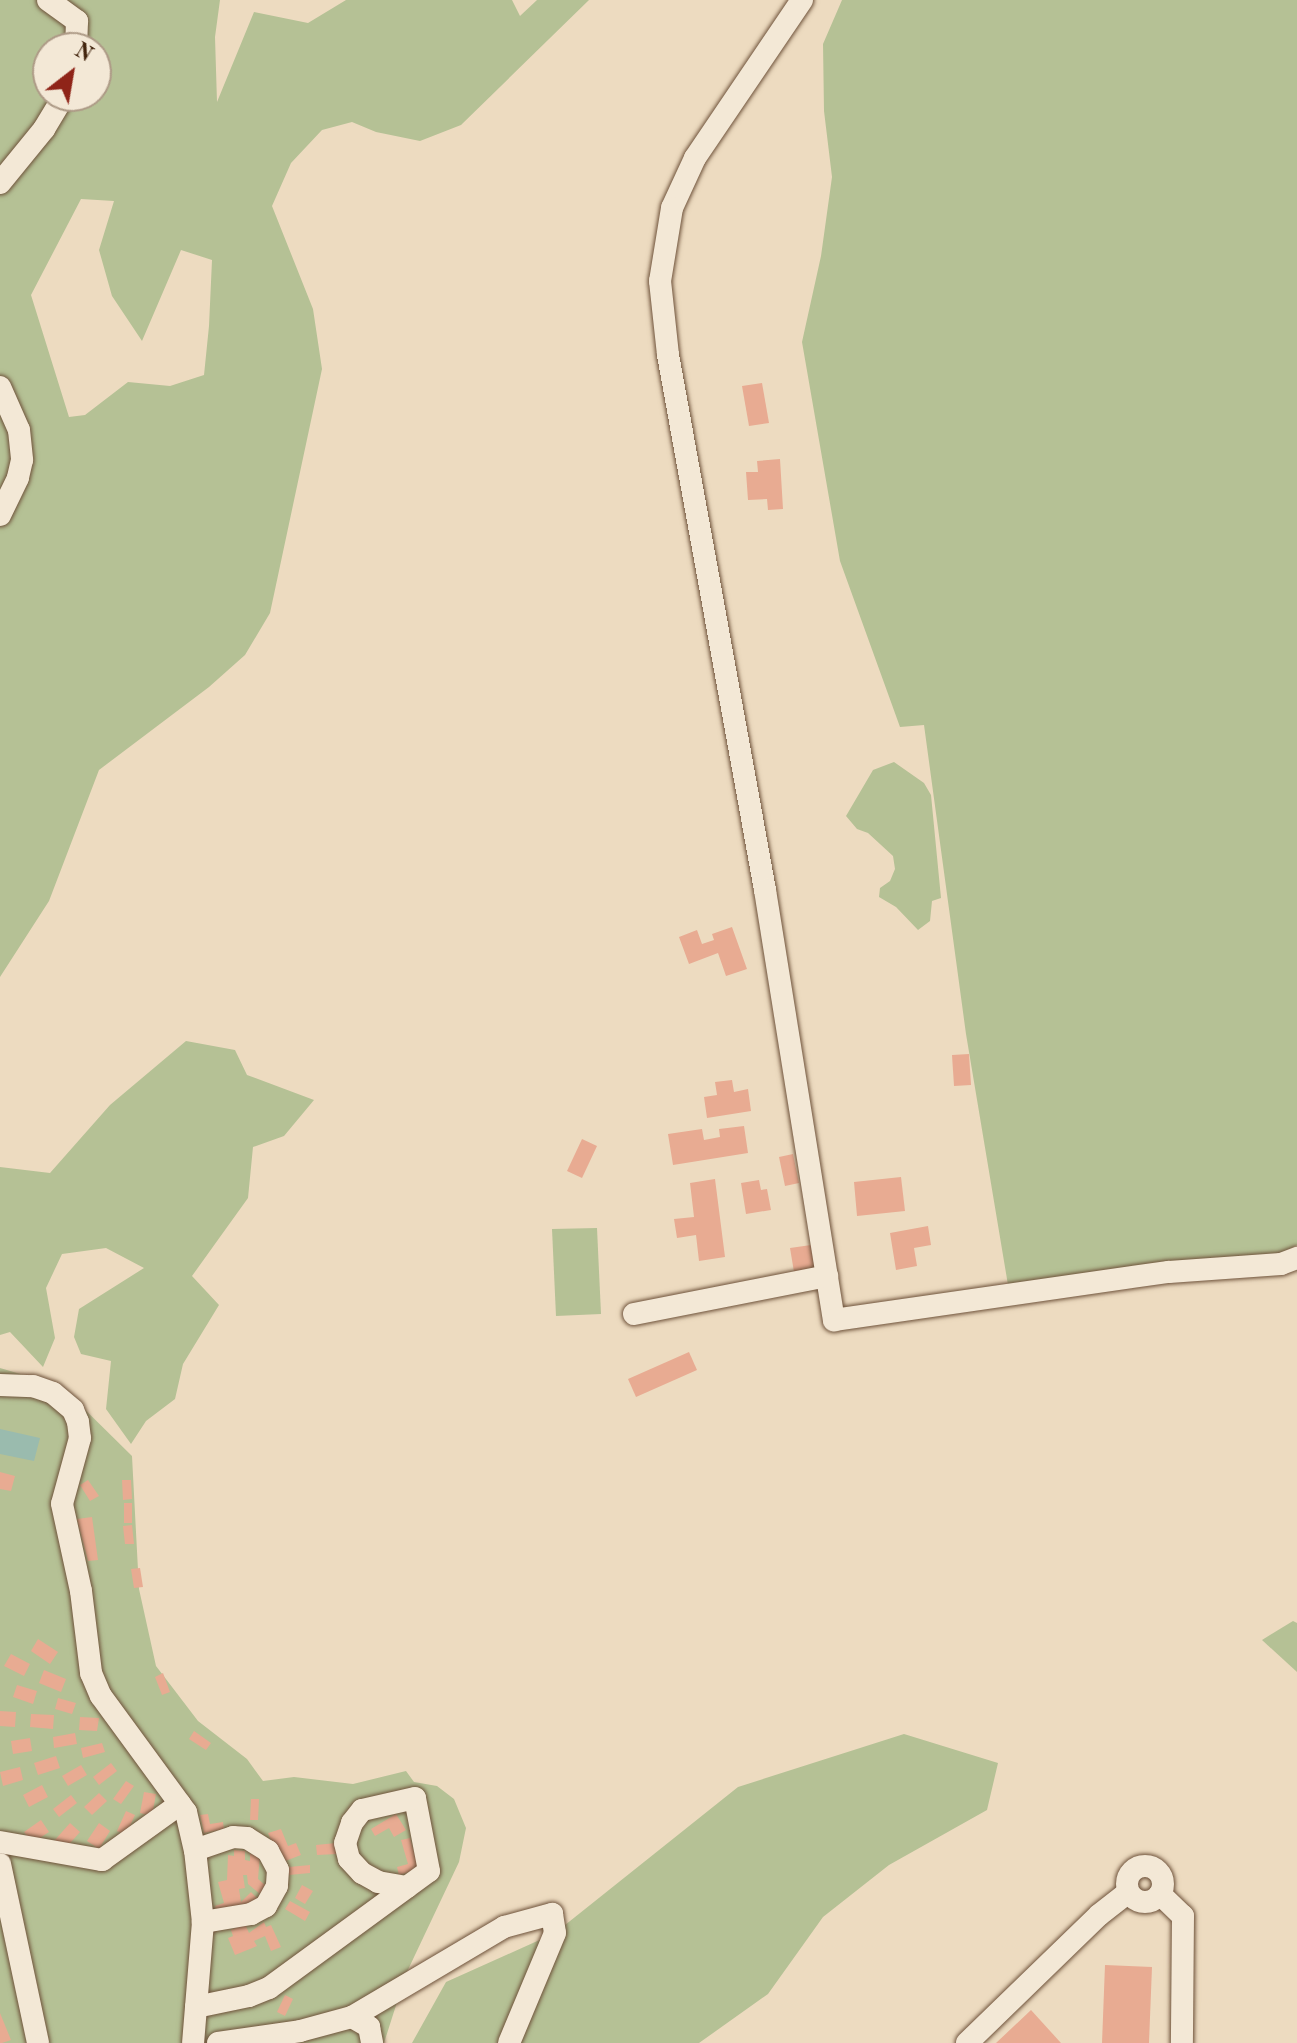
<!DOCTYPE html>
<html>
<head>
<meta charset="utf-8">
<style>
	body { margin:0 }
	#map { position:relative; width:1297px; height:2043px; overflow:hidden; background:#eddbc0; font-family:"Old Standard TT",serif }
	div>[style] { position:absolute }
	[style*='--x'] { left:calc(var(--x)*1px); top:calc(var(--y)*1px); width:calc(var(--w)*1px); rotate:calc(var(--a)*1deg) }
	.green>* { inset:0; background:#b5c195 }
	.water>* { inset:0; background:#9abbae }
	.building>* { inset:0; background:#e8ab92 }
	.roads { filter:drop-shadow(0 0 2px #6e523a) drop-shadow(0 0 2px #6e523a) }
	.minor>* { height:22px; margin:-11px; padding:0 11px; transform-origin:11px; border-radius:11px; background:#f3e8d6 }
	.minor>.ring { margin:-11px; padding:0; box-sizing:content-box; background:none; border:22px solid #f3e8d6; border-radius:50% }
	span { translate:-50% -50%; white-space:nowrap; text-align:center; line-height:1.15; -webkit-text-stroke:7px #f3e8d6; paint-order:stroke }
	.north { position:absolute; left:32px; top:32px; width:80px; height:80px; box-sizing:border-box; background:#f3e8d6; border:2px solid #ad9a86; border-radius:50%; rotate:31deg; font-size:22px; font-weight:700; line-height:32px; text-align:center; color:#43250e }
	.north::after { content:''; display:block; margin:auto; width:28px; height:36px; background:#8f2418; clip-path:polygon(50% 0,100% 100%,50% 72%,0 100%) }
</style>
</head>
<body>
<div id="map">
	<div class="green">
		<i style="clip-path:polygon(evenodd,0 0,220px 0,215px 37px,217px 102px,254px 12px,308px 23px,346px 0,512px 0,520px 16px,537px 0,589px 0,461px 125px,420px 141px,376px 132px,352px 122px,322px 130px,291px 163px,272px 206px,313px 309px,322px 369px,270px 613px,245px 655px,209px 687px,99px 770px,49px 901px,0 977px,0 0,48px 48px,96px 48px,96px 96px,48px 96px,48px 48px,0 0,81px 199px,114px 201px,99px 250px,112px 296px,142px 341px,181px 250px,212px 260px,209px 326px,204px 375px,170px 386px,128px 382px,85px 415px,69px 417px,31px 295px,81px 199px)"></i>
		<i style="clip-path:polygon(842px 0,1297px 0,1297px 1245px,1280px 1254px,1008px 1285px,966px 1034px,924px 725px,900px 727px,840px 561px,802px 342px,821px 256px,832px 177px,824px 111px,823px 44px)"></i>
		<i style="clip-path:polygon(894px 762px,924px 783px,931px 795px,941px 898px,932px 901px,930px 921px,918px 930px,896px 907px,879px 897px,880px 888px,890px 881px,895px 869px,893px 856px,868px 833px,857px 829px,846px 816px,873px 770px)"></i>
		<i style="clip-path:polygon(186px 1041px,235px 1050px,247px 1075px,314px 1100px,284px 1136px,253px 1147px,248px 1198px,192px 1276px,219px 1305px,183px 1364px,175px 1399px,146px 1421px,131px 1444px,106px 1409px,111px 1361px,81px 1354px,74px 1337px,79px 1309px,144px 1268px,106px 1248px,62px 1254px,46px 1288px,55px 1338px,43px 1367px,10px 1332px,0 1335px,0 1167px,50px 1173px,110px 1105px)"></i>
		<i style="clip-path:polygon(597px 1228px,601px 1314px,556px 1316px,552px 1229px)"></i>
		<i style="clip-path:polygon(0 1368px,61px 1386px,132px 1456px,139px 1589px,156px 1666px,198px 1721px,247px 1759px,263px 1781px,294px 1777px,353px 1784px,406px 1771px,414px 1782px,437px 1786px,454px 1799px,466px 1828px,459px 1862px,406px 1974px,384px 2043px,0 2043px)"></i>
		<i style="clip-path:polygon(1293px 1621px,1297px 1623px,1297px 1672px,1262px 1640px)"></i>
		<i style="clip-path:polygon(904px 1734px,998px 1763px,987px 1810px,889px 1865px,823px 1917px,768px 1994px,699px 2043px,412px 2043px,446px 1982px,555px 1933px,738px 1787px)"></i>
	</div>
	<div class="water">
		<i style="clip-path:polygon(0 1429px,40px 1438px,34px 1461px,0 1454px)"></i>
	</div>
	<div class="building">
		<i style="clip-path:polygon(762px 383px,769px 423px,749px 426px,742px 386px)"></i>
		<i style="clip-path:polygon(780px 459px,783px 509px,768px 510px,767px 499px,748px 500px,746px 472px,758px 472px,757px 461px)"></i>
		<i style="clip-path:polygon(732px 927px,747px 969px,726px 976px,718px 953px,689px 964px,679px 937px,697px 930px,702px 944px,714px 940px,712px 934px)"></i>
		<i style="clip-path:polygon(969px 1054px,971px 1085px,954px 1086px,952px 1055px)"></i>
		<i style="clip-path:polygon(732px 1080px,734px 1092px,748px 1089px,751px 1111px,707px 1118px,704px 1097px,717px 1095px,715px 1082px)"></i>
		<i style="clip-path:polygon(744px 1126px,748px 1153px,673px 1165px,668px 1134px,702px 1129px,704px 1140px,720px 1137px,719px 1129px)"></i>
		<i style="clip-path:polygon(582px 1139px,597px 1146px,582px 1178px,567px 1171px)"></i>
		<i style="clip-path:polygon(793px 1154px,799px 1183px,785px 1186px,779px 1157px)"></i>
		<i style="clip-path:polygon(901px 1177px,905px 1211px,857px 1216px,854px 1182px)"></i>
		<i style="clip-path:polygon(715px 1179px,725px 1257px,699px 1261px,696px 1235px,677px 1238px,674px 1219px,694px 1217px,690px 1183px)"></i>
		<i style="clip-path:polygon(759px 1180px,761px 1190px,767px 1189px,771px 1210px,746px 1214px,741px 1183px)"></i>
		<i style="clip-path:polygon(928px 1226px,931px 1245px,914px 1248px,917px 1266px,896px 1270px,890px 1233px)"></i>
		<i style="clip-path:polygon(811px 1245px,815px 1268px,794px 1272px,790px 1248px)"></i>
		<i style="clip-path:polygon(689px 1352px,697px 1370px,636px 1397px,628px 1379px)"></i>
		<i style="clip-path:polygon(0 1472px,15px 1476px,11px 1491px,0 1489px)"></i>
		<i style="clip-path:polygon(88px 1480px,99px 1496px,90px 1501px,80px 1485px)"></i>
		<i style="clip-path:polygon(122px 1480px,131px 1480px,132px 1499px,123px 1500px)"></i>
		<i style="clip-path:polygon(124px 1503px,132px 1503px,132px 1523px,124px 1523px)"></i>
		<i style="clip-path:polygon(92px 1517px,98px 1560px,88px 1561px,77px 1519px)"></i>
		<i style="clip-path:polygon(132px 1525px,134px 1544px,125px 1544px,123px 1526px)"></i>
		<i style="clip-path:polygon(140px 1568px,143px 1587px,134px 1588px,131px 1569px)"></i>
		<i style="clip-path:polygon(38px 1639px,58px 1652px,50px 1664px,31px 1651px)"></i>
		<i style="clip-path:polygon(11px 1654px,30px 1664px,24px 1676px,4px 1666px)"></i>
		<i style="clip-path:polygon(44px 1670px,66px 1679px,61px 1692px,39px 1683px)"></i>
		<i style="clip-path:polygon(163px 1673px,170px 1692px,162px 1695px,155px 1677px)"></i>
		<i style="clip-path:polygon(17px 1685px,37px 1691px,33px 1704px,13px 1697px)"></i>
		<i style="clip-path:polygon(58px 1698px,76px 1703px,72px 1714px,55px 1709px)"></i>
		<i style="clip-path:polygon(0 1711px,16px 1712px,15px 1727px,0 1726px)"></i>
		<i style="clip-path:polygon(31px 1714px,54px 1715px,53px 1729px,30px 1727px)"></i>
		<i style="clip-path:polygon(80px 1717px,99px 1718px,97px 1731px,79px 1730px)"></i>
		<i style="clip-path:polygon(194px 1731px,211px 1743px,206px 1750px,189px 1739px)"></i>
		<i style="clip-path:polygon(75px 1733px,77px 1744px,54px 1748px,53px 1737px)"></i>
		<i style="clip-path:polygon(30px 1738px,32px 1751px,13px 1754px,11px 1741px)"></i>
		<i style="clip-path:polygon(102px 1743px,105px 1752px,83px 1758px,81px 1748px)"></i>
		<i style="clip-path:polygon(56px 1756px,60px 1768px,38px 1775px,34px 1763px)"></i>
		<i style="clip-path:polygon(111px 1763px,117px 1771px,99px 1785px,93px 1777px)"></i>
		<i style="clip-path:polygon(81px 1765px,87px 1775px,68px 1786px,62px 1776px)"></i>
		<i style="clip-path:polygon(20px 1767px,23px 1780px,3px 1786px,0 1772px)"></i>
		<i style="clip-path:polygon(126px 1781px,134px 1786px,121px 1804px,113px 1799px)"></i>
		<i style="clip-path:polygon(42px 1785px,48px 1797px,29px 1807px,23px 1795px)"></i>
		<i style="clip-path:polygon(144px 1792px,156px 1794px,152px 1816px,140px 1813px)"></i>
		<i style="clip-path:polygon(99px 1793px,107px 1801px,92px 1815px,84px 1807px)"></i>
		<i style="clip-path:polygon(71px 1795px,77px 1803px,59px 1817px,53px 1809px)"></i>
		<i style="clip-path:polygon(251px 1799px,259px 1799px,258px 1820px,250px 1820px)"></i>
		<i style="clip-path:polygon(126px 1811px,135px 1815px,126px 1835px,117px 1831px)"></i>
		<i style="clip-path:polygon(208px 1814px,210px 1824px,223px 1822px,224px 1829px,204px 1833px,200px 1815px)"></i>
		<i style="clip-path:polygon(396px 1814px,406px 1830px,394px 1837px,389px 1828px,375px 1836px,371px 1829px)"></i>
		<i style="clip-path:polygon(41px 1820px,49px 1832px,32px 1843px,24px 1832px)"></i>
		<i style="clip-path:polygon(70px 1823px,80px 1832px,64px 1850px,54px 1841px)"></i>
		<i style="clip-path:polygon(99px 1823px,110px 1831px,99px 1849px,87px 1841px)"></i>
		<i style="clip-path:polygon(281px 1829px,288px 1846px,296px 1843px,301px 1855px,280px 1863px,268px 1833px)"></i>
		<i style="clip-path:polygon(410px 1838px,419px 1869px,399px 1875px,397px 1867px,408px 1864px,401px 1840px)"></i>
		<i style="clip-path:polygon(336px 1843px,337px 1854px,317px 1855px,316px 1845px)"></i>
		<i style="clip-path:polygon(234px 1850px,245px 1851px,245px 1860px,250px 1861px,250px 1854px,260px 1855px,258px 1879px,272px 1891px,266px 1899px,248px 1884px,247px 1875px,243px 1875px,245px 1888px,239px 1889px,241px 1902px,251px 1892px,258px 1899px,248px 1910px,217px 1913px,215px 1906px,224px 1903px,218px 1882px,227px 1880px,228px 1855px,234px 1856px)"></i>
		<i style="clip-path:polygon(310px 1865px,310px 1873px,289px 1875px,289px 1867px)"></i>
		<i style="clip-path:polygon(302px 1885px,313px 1891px,305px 1904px,295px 1898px)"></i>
		<i style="clip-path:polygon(290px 1901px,310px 1912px,305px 1921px,285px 1909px)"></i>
		<i style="clip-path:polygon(264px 1922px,266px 1927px,271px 1925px,281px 1947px,271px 1951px,265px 1936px,254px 1941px,257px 1946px,235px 1955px,228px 1938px,233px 1936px,231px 1930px,245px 1924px,249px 1933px)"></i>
		<i style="clip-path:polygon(1105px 1965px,1152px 1967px,1149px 2043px,1102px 2043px)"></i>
		<i style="clip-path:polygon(285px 1995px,293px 1999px,285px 2016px,277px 2012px)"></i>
		<i style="clip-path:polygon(1031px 2010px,1061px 2043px,996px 2043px)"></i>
		<i style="clip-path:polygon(0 2013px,11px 2040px,2px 2043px,0 2043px)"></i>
	</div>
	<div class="roads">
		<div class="minor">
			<i style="--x:48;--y:0;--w:36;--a:36"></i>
			<i style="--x:77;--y:21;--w:27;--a:92"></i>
			<i style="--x:802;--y:0;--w:191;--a:124.1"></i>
			<i style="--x:695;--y:158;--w:55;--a:114.7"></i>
			<i style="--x:672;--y:208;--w:74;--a:99.3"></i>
			<i style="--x:660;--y:281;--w:74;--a:83.8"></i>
			<i style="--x:668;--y:355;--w:544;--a:79.72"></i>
			<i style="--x:765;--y:890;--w:436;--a:80.9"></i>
			<i style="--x:834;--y:1320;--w:338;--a:-8.2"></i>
			<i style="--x:1169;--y:1272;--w:112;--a:-4.1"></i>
			<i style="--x:1281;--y:1264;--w:17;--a:-21"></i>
			<i style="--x:0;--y:183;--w:70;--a:-50.8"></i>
			<i style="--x:44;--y:129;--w:39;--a:-59"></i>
			<i style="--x:0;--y:387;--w:47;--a:66.2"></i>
			<i style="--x:19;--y:430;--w:30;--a:84"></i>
			<i style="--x:22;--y:460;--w:18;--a:103"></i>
			<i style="--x:18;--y:478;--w:41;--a:115.9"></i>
			<i style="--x:634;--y:1314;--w:197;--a:-11.1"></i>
			<i style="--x:0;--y:1385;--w:33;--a:2"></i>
			<i style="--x:33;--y:1386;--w:21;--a:19"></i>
			<i style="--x:53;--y:1393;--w:26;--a:40"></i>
			<i style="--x:73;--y:1410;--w:13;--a:67"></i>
			<i style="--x:78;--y:1422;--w:16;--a:83"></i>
			<i style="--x:80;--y:1438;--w:68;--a:105.3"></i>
			<i style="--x:62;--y:1504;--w:89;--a:77.7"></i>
			<i style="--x:81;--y:1591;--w:83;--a:83"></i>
			<i style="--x:91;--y:1673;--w:25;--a:67"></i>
			<i style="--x:101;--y:1696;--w:144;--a:53.8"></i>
			<i style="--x:186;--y:1812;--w:39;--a:77"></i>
			<i style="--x:195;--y:1850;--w:72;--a:83.7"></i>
			<i style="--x:203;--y:1922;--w:121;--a:94.7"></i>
			<i style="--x:0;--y:1842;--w:104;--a:10"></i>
			<i style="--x:102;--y:1860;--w:96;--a:-35.7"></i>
			<i style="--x:195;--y:1850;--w:40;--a:-18.9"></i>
			<i style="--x:233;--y:1837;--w:14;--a:4"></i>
			<i style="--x:247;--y:1838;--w:25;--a:32"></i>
			<i style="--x:268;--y:1851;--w:21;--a:62"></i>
			<i style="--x:278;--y:1870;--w:16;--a:94"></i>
			<i style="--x:277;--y:1886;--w:23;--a:119"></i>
			<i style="--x:266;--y:1906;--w:17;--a:152"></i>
			<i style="--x:251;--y:1914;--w:49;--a:170.5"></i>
			<i style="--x:0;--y:1864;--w:183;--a:78"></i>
			<i class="ring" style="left:1127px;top:1866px;width:14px;height:14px"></i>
			<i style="--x:1160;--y:1894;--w:32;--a:44"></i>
			<i style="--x:1183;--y:1916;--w:127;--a:90.5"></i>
			<i style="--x:196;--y:2007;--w:54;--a:-11.7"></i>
			<i style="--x:249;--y:1996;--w:22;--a:-22"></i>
			<i style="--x:269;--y:1988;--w:171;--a:-36.2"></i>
			<i style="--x:407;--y:1887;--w:27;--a:-36"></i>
			<i style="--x:429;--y:1871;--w:74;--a:-100.9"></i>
			<i style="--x:415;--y:1798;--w:54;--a:167.2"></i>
			<i style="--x:362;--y:1810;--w:16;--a:128"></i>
			<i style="--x:352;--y:1823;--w:21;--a:109"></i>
			<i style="--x:345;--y:1843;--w:16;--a:76"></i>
			<i style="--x:349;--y:1859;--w:19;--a:47"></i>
			<i style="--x:362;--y:1873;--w:18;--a:29"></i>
			<i style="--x:378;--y:1882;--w:29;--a:10"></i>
			<i style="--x:352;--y:2017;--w:20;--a:30"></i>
			<i style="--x:369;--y:2027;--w:16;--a:79"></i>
			<i style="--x:218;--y:2043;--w:83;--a:-8.3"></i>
			<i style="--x:300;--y:2031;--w:54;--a:-15.1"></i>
			<i style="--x:352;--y:2017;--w:177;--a:-30.6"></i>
			<i style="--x:504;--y:1927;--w:50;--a:-15.2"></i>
			<i style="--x:552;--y:1914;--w:19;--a:81"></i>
			<i style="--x:555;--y:1933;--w:119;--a:112.7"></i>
			<i style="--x:967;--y:2043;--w:184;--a:-44.1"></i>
			<i style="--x:1099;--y:1915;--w:37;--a:-38"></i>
		</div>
	</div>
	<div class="north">N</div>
</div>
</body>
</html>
